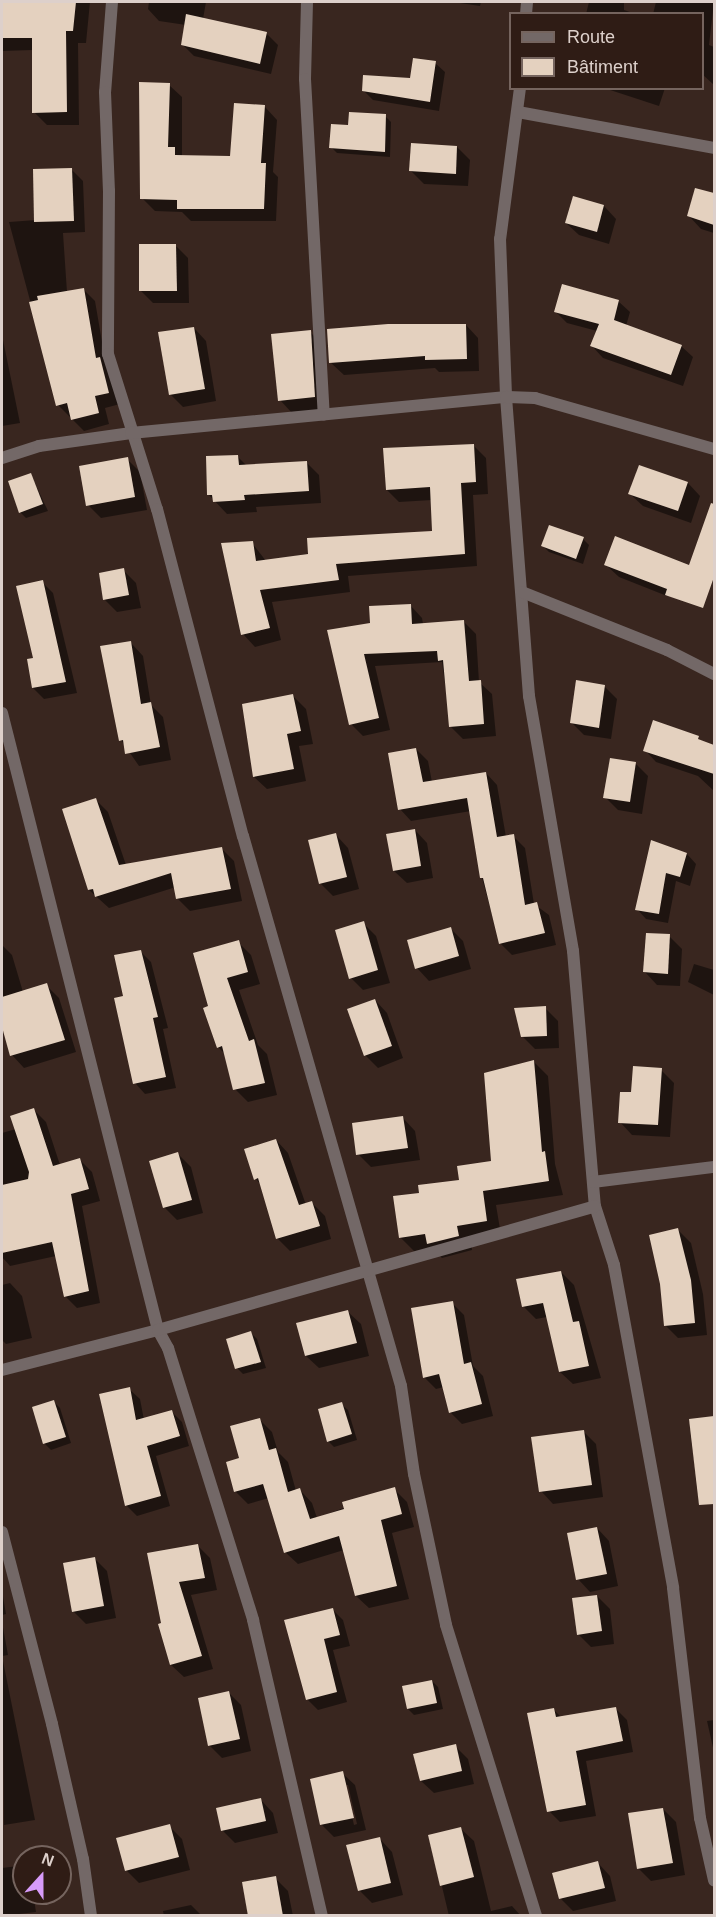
<!DOCTYPE html>
<html>
<head>
<meta charset="utf-8">
<style>
	body { margin:0 }
	#map { position:relative; width:716px; height:1917px; overflow:hidden; background:#39261f; font-family:Arial,sans-serif }
	div>[style] { position:absolute }
	[style*='--x'] { left:calc(var(--x)*1px); top:calc(var(--y)*1px); width:calc(var(--w)*1px); rotate:calc(var(--a)*1deg) }
	.shadow>* { inset:0; background:#0007 }
	.building>* { inset:0; background:#e4d1bf }
	.minor>* { height:12px; margin:-6px; padding:0 6px; transform-origin:6px; border-radius:6px; background:#736867 }
	span { translate:-50% -50%; white-space:nowrap; text-align:center; line-height:1.15; -webkit-text-stroke:6px #2f1c15; paint-order:stroke }
	.frame { position:absolute; inset:0; border:3px solid #ddd0cb; pointer-events:none }
	.legend { position:absolute; left:509px; top:12px; width:195px; height:78px; box-sizing:border-box; background:#2f1c15; border:2px solid #75645e; margin:0; padding:8px 10px; list-style:none; font-size:18px; color:#ddd0cb }
	.legend li { display:flex; align-items:center; gap:12px; height:30px }
	.legend b { width:30px; border:2px solid #75645e }
	.north { position:absolute; left:12px; top:1845px; width:60px; height:60px; box-sizing:border-box; background:#2f1c15; border:2px solid #75645e; border-radius:50%; rotate:21deg; font-size:16px; font-weight:700; line-height:24px; text-align:center; color:#ddd0cb }
	.north::after { content:''; display:block; margin:auto; width:21px; height:27px; background:#d79bf9; clip-path:polygon(50% 0,100% 100%,50% 72%,0 100%) }
</style>
</head>
<body>
<div id="map">
	<div class="shadow">
		<i style="clip-path:polygon(2px 2px,90px 2px,86px 43px,78px 43px,79px 125px,47px 125px,34px 112px,33px 50px,2px 51px)"></i>
		<i style="clip-path:polygon(149px 2px,206px 2px,203px 19px,267px 34px,278px 45px,271px 74px,194px 56px,182px 44px,186px 25px,159px 21px,148px 9px)"></i>
		<i style="clip-path:polygon(453px 2px,481px 2px,480px 6px)"></i>
		<i style="clip-path:polygon(589px 2px,624px 2px,624px 10px,636px 14px,586px 14px)"></i>
		<i style="clip-path:polygon(656px 2px,714px 2px,709px 45px,714px 47px,714px 85px,702px 74px,702px 14px,653px 14px)"></i>
		<i style="clip-path:polygon(435px 63px,445px 72px,439px 111px,373px 100px,363px 90px,411px 79px)"></i>
		<i style="clip-path:polygon(169px 85px,182px 97px,182px 157px,231px 158px,265px 107px,277px 120px,273px 172px,278px 177px,276px 221px,191px 221px,182px 212px,155px 211px,142px 198px)"></i>
		<i style="clip-path:polygon(604px 88px,665px 88px,659px 106px)"></i>
		<i style="clip-path:polygon(385px 116px,391px 122px,390px 157px,337px 153px,331px 147px,350px 127px)"></i>
		<i style="clip-path:polygon(457px 147px,470px 160px,468px 186px,424px 184px,411px 171px)"></i>
		<i style="clip-path:polygon(72px 170px,83px 181px,85px 232px,63px 233px,67px 292px,84px 290px,95px 301px,106px 365px,120px 404px,105px 408px,109px 424px,84px 431px,58px 405px,9px 222px,36px 220px)"></i>
		<i style="clip-path:polygon(696px 189px,714px 195px,714px 233px,701px 229px,689px 216px)"></i>
		<i style="clip-path:polygon(604px 206px,616px 219px,609px 244px,579px 235px,566px 223px)"></i>
		<i style="clip-path:polygon(176px 246px,188px 258px,189px 303px,153px 303px,141px 291px)"></i>
		<i style="clip-path:polygon(618px 301px,630px 312px,626px 326px,681px 346px,693px 357px,683px 386px,603px 358px,592px 346px,597px 331px,567px 323px,556px 312px)"></i>
		<i style="clip-path:polygon(466px 325px,478px 338px,479px 371px,439px 372px,435px 368px,344px 375px,331px 363px)"></i>
		<i style="clip-path:polygon(194px 328px,206px 341px,216px 401px,183px 407px,170px 394px)"></i>
		<i style="clip-path:polygon(310px 332px,323px 345px,327px 409px,292px 413px,280px 400px)"></i>
		<i style="clip-path:polygon(2px 335px,20px 423px,2px 426px)"></i>
		<i style="clip-path:polygon(473px 445px,486px 458px,488px 494px,473px 495px,477px 566px,348px 576px,350px 592px,272px 602px,281px 640px,255px 647px,243px 634px,252px 543px,266px 561px,434px 532px,432px 500px,399px 502px,387px 490px)"></i>
		<i style="clip-path:polygon(238px 457px,247px 466px,306px 462px,319px 475px,321px 503px,256px 507px,257px 512px,227px 514px,209px 495px)"></i>
		<i style="clip-path:polygon(127px 459px,140px 472px,147px 510px,101px 518px,88px 505px)"></i>
		<i style="clip-path:polygon(31px 475px,48px 511px,26px 518px,20px 512px)"></i>
		<i style="clip-path:polygon(688px 483px,700px 496px,691px 523px,643px 506px,630px 494px)"></i>
		<i style="clip-path:polygon(583px 539px,589px 545px,583px 564px,549px 552px,543px 546px)"></i>
		<i style="clip-path:polygon(606px 565px,676px 569px,667px 596px,619px 577px)"></i>
		<i style="clip-path:polygon(123px 570px,136px 583px,141px 608px,117px 612px,105px 600px)"></i>
		<i style="clip-path:polygon(42px 582px,53px 593px,77px 693px,44px 699px,33px 688px)"></i>
		<i style="clip-path:polygon(410px 605px,422px 618px,423px 624px,464px 622px,476px 634px,479px 682px,492px 694px,496px 736px,463px 739px,451px 727px,442px 662px,375px 666px,390px 730px,363px 736px,351px 724px,329px 632px,372px 624px)"></i>
		<i style="clip-path:polygon(131px 643px,143px 656px,151px 705px,163px 717px,171px 760px,139px 766px,121px 740px)"></i>
		<i style="clip-path:polygon(604px 686px,617px 699px,611px 739px,584px 735px,571px 722px)"></i>
		<i style="clip-path:polygon(293px 696px,306px 709px,313px 744px,299px 746px,306px 781px,267px 789px,254px 777px,249px 750px)"></i>
		<i style="clip-path:polygon(654px 722px,714px 746px,714px 791px,698px 776px,656px 762px,645px 750px)"></i>
		<i style="clip-path:polygon(416px 749px,428px 761px,432px 782px,486px 773px,497px 785px,506px 837px,513px 836px,525px 848px,534px 904px,549px 915px,556px 945px,512px 955px,500px 943px,482px 878px,471px 811px,411px 821px,400px 809px)"></i>
		<i style="clip-path:polygon(636px 764px,648px 776px,642px 814px,618px 810px,605px 797px)"></i>
		<i style="clip-path:polygon(96px 800px,108px 812px,126px 865px,222px 849px,234px 861px,242px 901px,190px 911px,178px 899px,176px 887px,109px 908px,89px 890px)"></i>
		<i style="clip-path:polygon(415px 830px,427px 843px,433px 878px,407px 883px,394px 871px)"></i>
		<i style="clip-path:polygon(336px 835px,348px 848px,359px 889px,333px 896px,320px 883px)"></i>
		<i style="clip-path:polygon(652px 842px,687px 854px,696px 864px,690px 886px,676px 881px,668px 923px,646px 919px,637px 909px)"></i>
		<i style="clip-path:polygon(363px 923px,376px 936px,390px 983px,363px 990px,351px 978px)"></i>
		<i style="clip-path:polygon(450px 928px,463px 941px,471px 969px,429px 981px,417px 968px)"></i>
		<i style="clip-path:polygon(669px 936px,682px 949px,680px 986px,657px 985px,645px 972px)"></i>
		<i style="clip-path:polygon(238px 942px,251px 955px,260px 984px,239px 990px,258px 1045px,267px 1054px,277px 1095px,248px 1102px,235px 1089px,226px 1055px,218px 1047px,209px 1007px)"></i>
		<i style="clip-path:polygon(2px 945px,12px 955px,23px 992px,46px 985px,59px 998px,76px 1052px,24px 1068px,12px 1055px,2px 1021px)"></i>
		<i style="clip-path:polygon(140px 951px,151px 962px,168px 1028px,163px 1029px,176px 1088px,145px 1094px,135px 1083px,124px 997px)"></i>
		<i style="clip-path:polygon(694px 964px,714px 970px,714px 995px,688px 982px)"></i>
		<i style="clip-path:polygon(375px 1000px,387px 1013px,403px 1058px,378px 1068px,365px 1055px)"></i>
		<i style="clip-path:polygon(545px 1008px,558px 1021px,559px 1048px,535px 1049px,522px 1036px)"></i>
		<i style="clip-path:polygon(534px 1062px,548px 1076px,555px 1164px,563px 1195px,496px 1205px,501px 1235px,471px 1239px,472px 1250px,442px 1258px,433px 1249px,414px 1251px,400px 1237px,421px 1194px,461px 1181px,493px 1163px)"></i>
		<i style="clip-path:polygon(661px 1070px,674px 1083px,670px 1137px,632px 1135px,620px 1122px,632px 1094px)"></i>
		<i style="clip-path:polygon(34px 1110px,46px 1122px,60px 1165px,80px 1160px,92px 1172px,100px 1201px,82px 1206px,100px 1303px,77px 1308px,65px 1296px,56px 1256px,10px 1266px,2px 1257px,2px 1133px,16px 1129px)"></i>
		<i style="clip-path:polygon(403px 1118px,415px 1131px,420px 1160px,371px 1167px,358px 1154px)"></i>
		<i style="clip-path:polygon(276px 1140px,288px 1153px,306px 1205px,312px 1203px,325px 1216px,331px 1239px,290px 1251px,277px 1238px,261px 1185px,256px 1179px)"></i>
		<i style="clip-path:polygon(178px 1154px,191px 1167px,203px 1213px,177px 1220px,164px 1207px)"></i>
		<i style="clip-path:polygon(678px 1230px,691px 1243px,703px 1294px,707px 1335px,678px 1338px,665px 1325px)"></i>
		<i style="clip-path:polygon(561px 1272px,574px 1285px,601px 1378px,573px 1384px,560px 1372px,547px 1317px,536px 1319px,524px 1307px,518px 1280px)"></i>
		<i style="clip-path:polygon(10px 1283px,22px 1296px,32px 1338px,6px 1344px,2px 1340px,2px 1285px)"></i>
		<i style="clip-path:polygon(452px 1303px,464px 1315px,473px 1366px,483px 1376px,493px 1416px,462px 1424px,450px 1412px,444px 1387px,436px 1389px,424px 1377px)"></i>
		<i style="clip-path:polygon(348px 1312px,361px 1324px,369px 1356px,319px 1368px,306px 1356px)"></i>
		<i style="clip-path:polygon(251px 1333px,257px 1339px,266px 1368px,243px 1374px,237px 1368px)"></i>
		<i style="clip-path:polygon(129px 1389px,140px 1399px,144px 1420px,172px 1412px,182px 1422px,189px 1446px,156px 1456px,170px 1506px,137px 1516px,126px 1505px)"></i>
		<i style="clip-path:polygon(54px 1402px,60px 1408px,71px 1443px,51px 1450px,45px 1444px)"></i>
		<i style="clip-path:polygon(341px 1404px,348px 1410px,357px 1440px,334px 1447px,328px 1441px)"></i>
		<i style="clip-path:polygon(714px 1418px,714px 1483px,709px 1483px,691px 1420px)"></i>
		<i style="clip-path:polygon(260px 1420px,272px 1432px,278px 1452px,288px 1462px,296px 1491px,300px 1490px,312px 1503px,317px 1518px,394px 1489px,407px 1502px,414px 1527px,392px 1533px,409px 1599px,369px 1608px,356px 1596px,344px 1550px,298px 1564px,285px 1552px,269px 1498px,248px 1504px,235px 1491px,241px 1459px)"></i>
		<i style="clip-path:polygon(584px 1432px,596px 1444px,603px 1497px,553px 1504px,541px 1491px)"></i>
		<i style="clip-path:polygon(597px 1528px,609px 1541px,618px 1586px,590px 1592px,578px 1579px)"></i>
		<i style="clip-path:polygon(198px 1546px,210px 1558px,217px 1590px,191px 1595px,213px 1669px,184px 1677px,171px 1665px,149px 1555px)"></i>
		<i style="clip-path:polygon(95px 1559px,107px 1571px,116px 1618px,86px 1624px,73px 1611px)"></i>
		<i style="clip-path:polygon(2px 1591px,6px 1614px,2px 1615px)"></i>
		<i style="clip-path:polygon(597px 1596px,610px 1609px,614px 1644px,591px 1647px,578px 1634px)"></i>
		<i style="clip-path:polygon(333px 1610px,343px 1620px,350px 1646px,333px 1650px,347px 1702px,318px 1710px,307px 1699px,286px 1621px)"></i>
		<i style="clip-path:polygon(2px 1622px,8px 1655px,2px 1656px,35px 1820px,4px 1825px)"></i>
		<i style="clip-path:polygon(432px 1681px,438px 1687px,443px 1709px,414px 1715px,408px 1709px)"></i>
		<i style="clip-path:polygon(229px 1693px,241px 1705px,251px 1751px,222px 1758px,209px 1745px)"></i>
		<i style="clip-path:polygon(616px 1709px,627px 1720px,633px 1752px,586px 1761px,596px 1816px,560px 1822px,549px 1811px,554px 1710px,562px 1718px)"></i>
		<i style="clip-path:polygon(714px 1720px,714px 1752px,707px 1721px)"></i>
		<i style="clip-path:polygon(455px 1746px,468px 1759px,474px 1784px,434px 1793px,421px 1781px)"></i>
		<i style="clip-path:polygon(evenodd,342px 1773px,355px 1785px,366px 1830px,334px 1837px,322px 1825px,311px 1780px,342px 1773px,345px 1785px,348px 1785px,357px 1824px,354px 1825px,345px 1785px)"></i>
		<i style="clip-path:polygon(261px 1800px,273px 1813px,278px 1833px,235px 1843px,222px 1830px)"></i>
		<i style="clip-path:polygon(663px 1809px,676px 1822px,685px 1875px,651px 1881px,638px 1868px)"></i>
		<i style="clip-path:polygon(169px 1826px,182px 1839px,190px 1870px,139px 1883px,126px 1870px)"></i>
		<i style="clip-path:polygon(461px 1829px,474px 1841px,491px 1911px,512px 1906px,521px 1916px,449px 1916px,430px 1836px)"></i>
		<i style="clip-path:polygon(380px 1839px,392px 1852px,403px 1895px,372px 1903px,359px 1890px)"></i>
		<i style="clip-path:polygon(598px 1863px,610px 1876px,616px 1901px,573px 1911px,561px 1899px)"></i>
		<i style="clip-path:polygon(18px 1866px,24px 1872px,24px 1893px,33px 1893px,36px 1912px,2px 1916px,2px 1868px)"></i>
		<i style="clip-path:polygon(275px 1878px,288px 1891px,293px 1916px,250px 1916px)"></i>
		<i style="clip-path:polygon(191px 1905px,202px 1916px,164px 1916px,163px 1911px)"></i>
	</div>
	<div class="building">
		<i style="clip-path:polygon(2px 2px,76px 2px,73px 31px,66px 31px,67px 112px,32px 113px,32px 38px,2px 38px)"></i>
		<i style="clip-path:polygon(186px 14px,267px 32px,260px 64px,181px 45px)"></i>
		<i style="clip-path:polygon(413px 58px,436px 61px,430px 102px,362px 91px,363px 75px,410px 78px)"></i>
		<i style="clip-path:polygon(139px 82px,170px 83px,168px 147px,175px 147px,175px 155px,230px 156px,234px 103px,265px 105px,261px 163px,266px 163px,264px 209px,177px 209px,177px 200px,140px 199px)"></i>
		<i style="clip-path:polygon(349px 112px,386px 114px,385px 152px,329px 148px,331px 124px,348px 125px)"></i>
		<i style="clip-path:polygon(411px 143px,457px 146px,456px 174px,409px 171px)"></i>
		<i style="clip-path:polygon(72px 168px,74px 221px,34px 222px,33px 169px)"></i>
		<i style="clip-path:polygon(695px 188px,714px 193px,714px 225px,687px 216px)"></i>
		<i style="clip-path:polygon(573px 196px,604px 205px,597px 232px,565px 223px)"></i>
		<i style="clip-path:polygon(139px 244px,176px 244px,177px 291px,139px 291px)"></i>
		<i style="clip-path:polygon(562px 284px,619px 300px,614px 320px,682px 345px,671px 375px,590px 346px,599px 324px,554px 312px)"></i>
		<i style="clip-path:polygon(84px 288px,96px 358px,100px 357px,109px 393px,95px 396px,99px 413px,71px 420px,67px 403px,56px 406px,29px 302px,38px 300px,37px 296px)"></i>
		<i style="clip-path:polygon(388px 324px,466px 324px,467px 359px,425px 360px,425px 356px,329px 363px,327px 329px)"></i>
		<i style="clip-path:polygon(194px 327px,205px 389px,169px 395px,158px 332px)"></i>
		<i style="clip-path:polygon(311px 330px,315px 397px,278px 401px,271px 334px)"></i>
		<i style="clip-path:polygon(474px 444px,476px 482px,461px 483px,465px 554px,336px 564px,339px 580px,260px 590px,270px 628px,241px 635px,221px 543px,253px 541px,256px 561px,308px 554px,307px 538px,432px 531px,430px 487px,386px 490px,383px 448px)"></i>
		<i style="clip-path:polygon(238px 455px,239px 465px,307px 461px,309px 491px,244px 495px,245px 500px,213px 502px,212px 495px,207px 495px,206px 456px)"></i>
		<i style="clip-path:polygon(128px 457px,135px 497px,86px 506px,79px 466px)"></i>
		<i style="clip-path:polygon(639px 465px,688px 482px,678px 511px,628px 494px)"></i>
		<i style="clip-path:polygon(31px 473px,43px 504px,19px 513px,8px 481px)"></i>
		<i style="clip-path:polygon(711px 503px,714px 504px,714px 577px,703px 608px,665px 595px,667px 589px,604px 565px,615px 536px,689px 565px)"></i>
		<i style="clip-path:polygon(549px 525px,584px 537px,576px 559px,541px 546px)"></i>
		<i style="clip-path:polygon(124px 568px,129px 595px,103px 600px,99px 573px)"></i>
		<i style="clip-path:polygon(43px 580px,66px 682px,32px 688px,27px 659px,33px 658px,16px 586px)"></i>
		<i style="clip-path:polygon(411px 604px,412px 624px,464px 620px,469px 681px,481px 680px,484px 724px,449px 727px,443px 660px,438px 661px,437px 651px,364px 654px,379px 718px,349px 725px,327px 630px,370px 623px,369px 606px)"></i>
		<i style="clip-path:polygon(131px 641px,141px 704px,151px 702px,160px 747px,125px 754px,123px 740px,119px 741px,100px 646px)"></i>
		<i style="clip-path:polygon(576px 680px,605px 685px,599px 728px,570px 723px)"></i>
		<i style="clip-path:polygon(293px 694px,301px 731px,287px 734px,294px 769px,253px 777px,242px 704px)"></i>
		<i style="clip-path:polygon(653px 720px,699px 736px,698px 739px,714px 745px,714px 774px,643px 751px)"></i>
		<i style="clip-path:polygon(416px 748px,423px 782px,486px 772px,497px 837px,514px 834px,525px 905px,537px 902px,545px 933px,499px 944px,483px 878px,480px 878px,467px 798px,398px 810px,388px 753px)"></i>
		<i style="clip-path:polygon(610px 758px,636px 762px,630px 802px,603px 798px)"></i>
		<i style="clip-path:polygon(96px 798px,119px 865px,222px 847px,231px 889px,176px 899px,171px 873px,95px 897px,93px 889px,88px 890px,62px 809px)"></i>
		<i style="clip-path:polygon(415px 829px,421px 866px,393px 871px,386px 834px)"></i>
		<i style="clip-path:polygon(336px 833px,347px 877px,319px 884px,308px 840px)"></i>
		<i style="clip-path:polygon(651px 840px,687px 853px,680px 877px,666px 873px,659px 914px,635px 910px)"></i>
		<i style="clip-path:polygon(364px 921px,378px 970px,349px 979px,335px 930px)"></i>
		<i style="clip-path:polygon(451px 927px,459px 956px,415px 969px,407px 940px)"></i>
		<i style="clip-path:polygon(646px 933px,670px 934px,668px 974px,643px 972px)"></i>
		<i style="clip-path:polygon(239px 940px,248px 972px,227px 978px,249px 1041px,254px 1039px,265px 1083px,233px 1090px,222px 1046px,217px 1048px,203px 1008px,208px 1006px,193px 953px)"></i>
		<i style="clip-path:polygon(141px 950px,158px 1017px,153px 1018px,166px 1077px,133px 1084px,114px 998px,123px 996px,114px 955px)"></i>
		<i style="clip-path:polygon(47px 983px,65px 1040px,10px 1056px,2px 1027px,2px 997px)"></i>
		<i style="clip-path:polygon(375px 999px,392px 1046px,364px 1056px,347px 1009px)"></i>
		<i style="clip-path:polygon(546px 1006px,547px 1036px,521px 1037px,514px 1008px)"></i>
		<i style="clip-path:polygon(534px 1060px,542px 1152px,545px 1151px,549px 1181px,483px 1191px,487px 1221px,457px 1226px,459px 1236px,427px 1244px,425px 1234px,399px 1238px,393px 1196px,419px 1193px,418px 1185px,459px 1180px,457px 1166px,491px 1161px,484px 1073px)"></i>
		<i style="clip-path:polygon(633px 1066px,662px 1068px,658px 1125px,618px 1123px,620px 1092px,631px 1092px)"></i>
		<i style="clip-path:polygon(34px 1108px,53px 1166px,80px 1158px,89px 1189px,71px 1194px,89px 1291px,64px 1297px,52px 1242px,2px 1253px,2px 1185px,28px 1179px,29px 1172px,10px 1116px)"></i>
		<i style="clip-path:polygon(403px 1116px,408px 1148px,356px 1155px,352px 1123px)"></i>
		<i style="clip-path:polygon(276px 1139px,299px 1205px,312px 1201px,320px 1226px,276px 1239px,258px 1178px,254px 1180px,244px 1149px)"></i>
		<i style="clip-path:polygon(178px 1152px,192px 1200px,163px 1208px,149px 1161px)"></i>
		<i style="clip-path:polygon(678px 1228px,691px 1280px,695px 1323px,664px 1326px,660px 1284px,649px 1235px)"></i>
		<i style="clip-path:polygon(561px 1271px,573px 1322px,579px 1321px,589px 1366px,559px 1372px,543px 1303px,522px 1307px,516px 1279px)"></i>
		<i style="clip-path:polygon(453px 1301px,464px 1364px,471px 1362px,482px 1404px,449px 1413px,439px 1374px,423px 1378px,411px 1308px)"></i>
		<i style="clip-path:polygon(348px 1310px,357px 1343px,305px 1356px,296px 1323px)"></i>
		<i style="clip-path:polygon(251px 1331px,261px 1362px,235px 1369px,226px 1339px)"></i>
		<i style="clip-path:polygon(130px 1387px,136px 1420px,172px 1410px,180px 1436px,147px 1446px,161px 1496px,125px 1506px,99px 1394px)"></i>
		<i style="clip-path:polygon(54px 1400px,66px 1437px,43px 1444px,32px 1407px)"></i>
		<i style="clip-path:polygon(342px 1402px,352px 1434px,327px 1442px,318px 1409px)"></i>
		<i style="clip-path:polygon(714px 1416px,714px 1504px,699px 1505px,689px 1419px)"></i>
		<i style="clip-path:polygon(260px 1418px,269px 1450px,276px 1448px,288px 1492px,300px 1488px,310px 1519px,344px 1509px,342px 1502px,395px 1487px,402px 1514px,381px 1520px,397px 1586px,355px 1596px,339px 1536px,284px 1553px,263px 1484px,234px 1492px,226px 1462px,239px 1458px,230px 1426px)"></i>
		<i style="clip-path:polygon(584px 1430px,592px 1485px,539px 1492px,531px 1437px)"></i>
		<i style="clip-path:polygon(597px 1527px,607px 1574px,576px 1580px,567px 1533px)"></i>
		<i style="clip-path:polygon(198px 1544px,205px 1578px,179px 1582px,202px 1656px,170px 1665px,158px 1624px,161px 1623px,147px 1553px)"></i>
		<i style="clip-path:polygon(95px 1557px,104px 1606px,72px 1612px,63px 1563px)"></i>
		<i style="clip-path:polygon(597px 1595px,602px 1631px,577px 1635px,572px 1598px)"></i>
		<i style="clip-path:polygon(333px 1608px,340px 1635px,324px 1639px,337px 1692px,306px 1700px,284px 1620px)"></i>
		<i style="clip-path:polygon(432px 1680px,437px 1703px,407px 1709px,402px 1686px)"></i>
		<i style="clip-path:polygon(229px 1691px,240px 1739px,208px 1746px,198px 1698px)"></i>
		<i style="clip-path:polygon(616px 1707px,623px 1741px,576px 1751px,586px 1805px,547px 1812px,527px 1713px,554px 1708px,556px 1717px)"></i>
		<i style="clip-path:polygon(456px 1744px,462px 1771px,420px 1781px,413px 1754px)"></i>
		<i style="clip-path:polygon(343px 1771px,354px 1818px,320px 1825px,310px 1779px)"></i>
		<i style="clip-path:polygon(261px 1798px,266px 1821px,221px 1831px,216px 1808px)"></i>
		<i style="clip-path:polygon(663px 1808px,673px 1863px,637px 1869px,628px 1813px)"></i>
		<i style="clip-path:polygon(170px 1824px,179px 1857px,125px 1871px,116px 1838px)"></i>
		<i style="clip-path:polygon(461px 1827px,474px 1877px,440px 1886px,428px 1835px)"></i>
		<i style="clip-path:polygon(380px 1837px,391px 1883px,358px 1891px,346px 1845px)"></i>
		<i style="clip-path:polygon(598px 1861px,605px 1888px,559px 1899px,552px 1873px)"></i>
		<i style="clip-path:polygon(276px 1876px,283px 1916px,248px 1916px,242px 1882px)"></i>
	</div>
	<div class="minor">
		<i style="--x:112;--y:2;--w:90;--a:94.4"></i>
		<i style="--x:105;--y:92;--w:99;--a:87.7"></i>
		<i style="--x:109;--y:191;--w:163;--a:90.4"></i>
		<i style="--x:108;--y:354;--w:163;--a:72.5"></i>
		<i style="--x:157;--y:509;--w:338;--a:75.3"></i>
		<i style="--x:243;--y:836;--w:572;--a:73.97"></i>
		<i style="--x:401;--y:1386;--w:89;--a:81.6"></i>
		<i style="--x:414;--y:1474;--w:154;--a:78"></i>
		<i style="--x:446;--y:1625;--w:305;--a:72.8"></i>
		<i style="--x:307;--y:2;--w:77;--a:91.5"></i>
		<i style="--x:305;--y:79;--w:336;--a:86.8"></i>
		<i style="--x:526;--y:14;--w:12;--a:-85"></i>
		<i style="--x:520;--y:88;--w:152;--a:97.5"></i>
		<i style="--x:500;--y:239;--w:158;--a:87.8"></i>
		<i style="--x:506;--y:397;--w:300;--a:85.6"></i>
		<i style="--x:529;--y:696;--w:259;--a:80.2"></i>
		<i style="--x:573;--y:951;--w:256;--a:85.1"></i>
		<i style="--x:595;--y:1206;--w:62;--a:72.1"></i>
		<i style="--x:614;--y:1265;--w:328;--a:79.6"></i>
		<i style="--x:673;--y:1588;--w:232;--a:83.3"></i>
		<i style="--x:700;--y:1818;--w:64;--a:77.3"></i>
		<i style="--x:518;--y:112;--w:199;--a:10.4"></i>
		<i style="--x:2;--y:458;--w:39;--a:-18"></i>
		<i style="--x:39;--y:446;--w:93;--a:-8"></i>
		<i style="--x:131;--y:433;--w:377;--a:-5.5"></i>
		<i style="--x:506;--y:397;--w:29;--a:2"></i>
		<i style="--x:535;--y:398;--w:186;--a:15.9"></i>
		<i style="--x:522;--y:592;--w:156;--a:21.8"></i>
		<i style="--x:667;--y:650;--w:53;--a:27.1"></i>
		<i style="--x:2;--y:713;--w:636;--a:75.81"></i>
		<i style="--x:158;--y:1330;--w:21;--a:61"></i>
		<i style="--x:168;--y:1348;--w:285;--a:72.6"></i>
		<i style="--x:253;--y:1620;--w:304;--a:76.9"></i>
		<i style="--x:593;--y:1182;--w:122;--a:-7.1"></i>
		<i style="--x:2;--y:1370;--w:161;--a:-14.4"></i>
		<i style="--x:158;--y:1330;--w:454;--a:-15.8"></i>
		<i style="--x:2;--y:1532;--w:198;--a:75.4"></i>
		<i style="--x:52;--y:1724;--w:139;--a:77.1"></i>
		<i style="--x:83;--y:1859;--w:58;--a:82"></i>
	</div>
	<div class="frame"></div>
	<ul class="legend">
	<li><b style="height:8px;background:#736867"></b>Route</li>
	<li><b style="height:16px;background:#e4d1bf"></b>Bâtiment</li>
	</ul>
	<div class="north">N</div>
</div>
</body>
</html>
